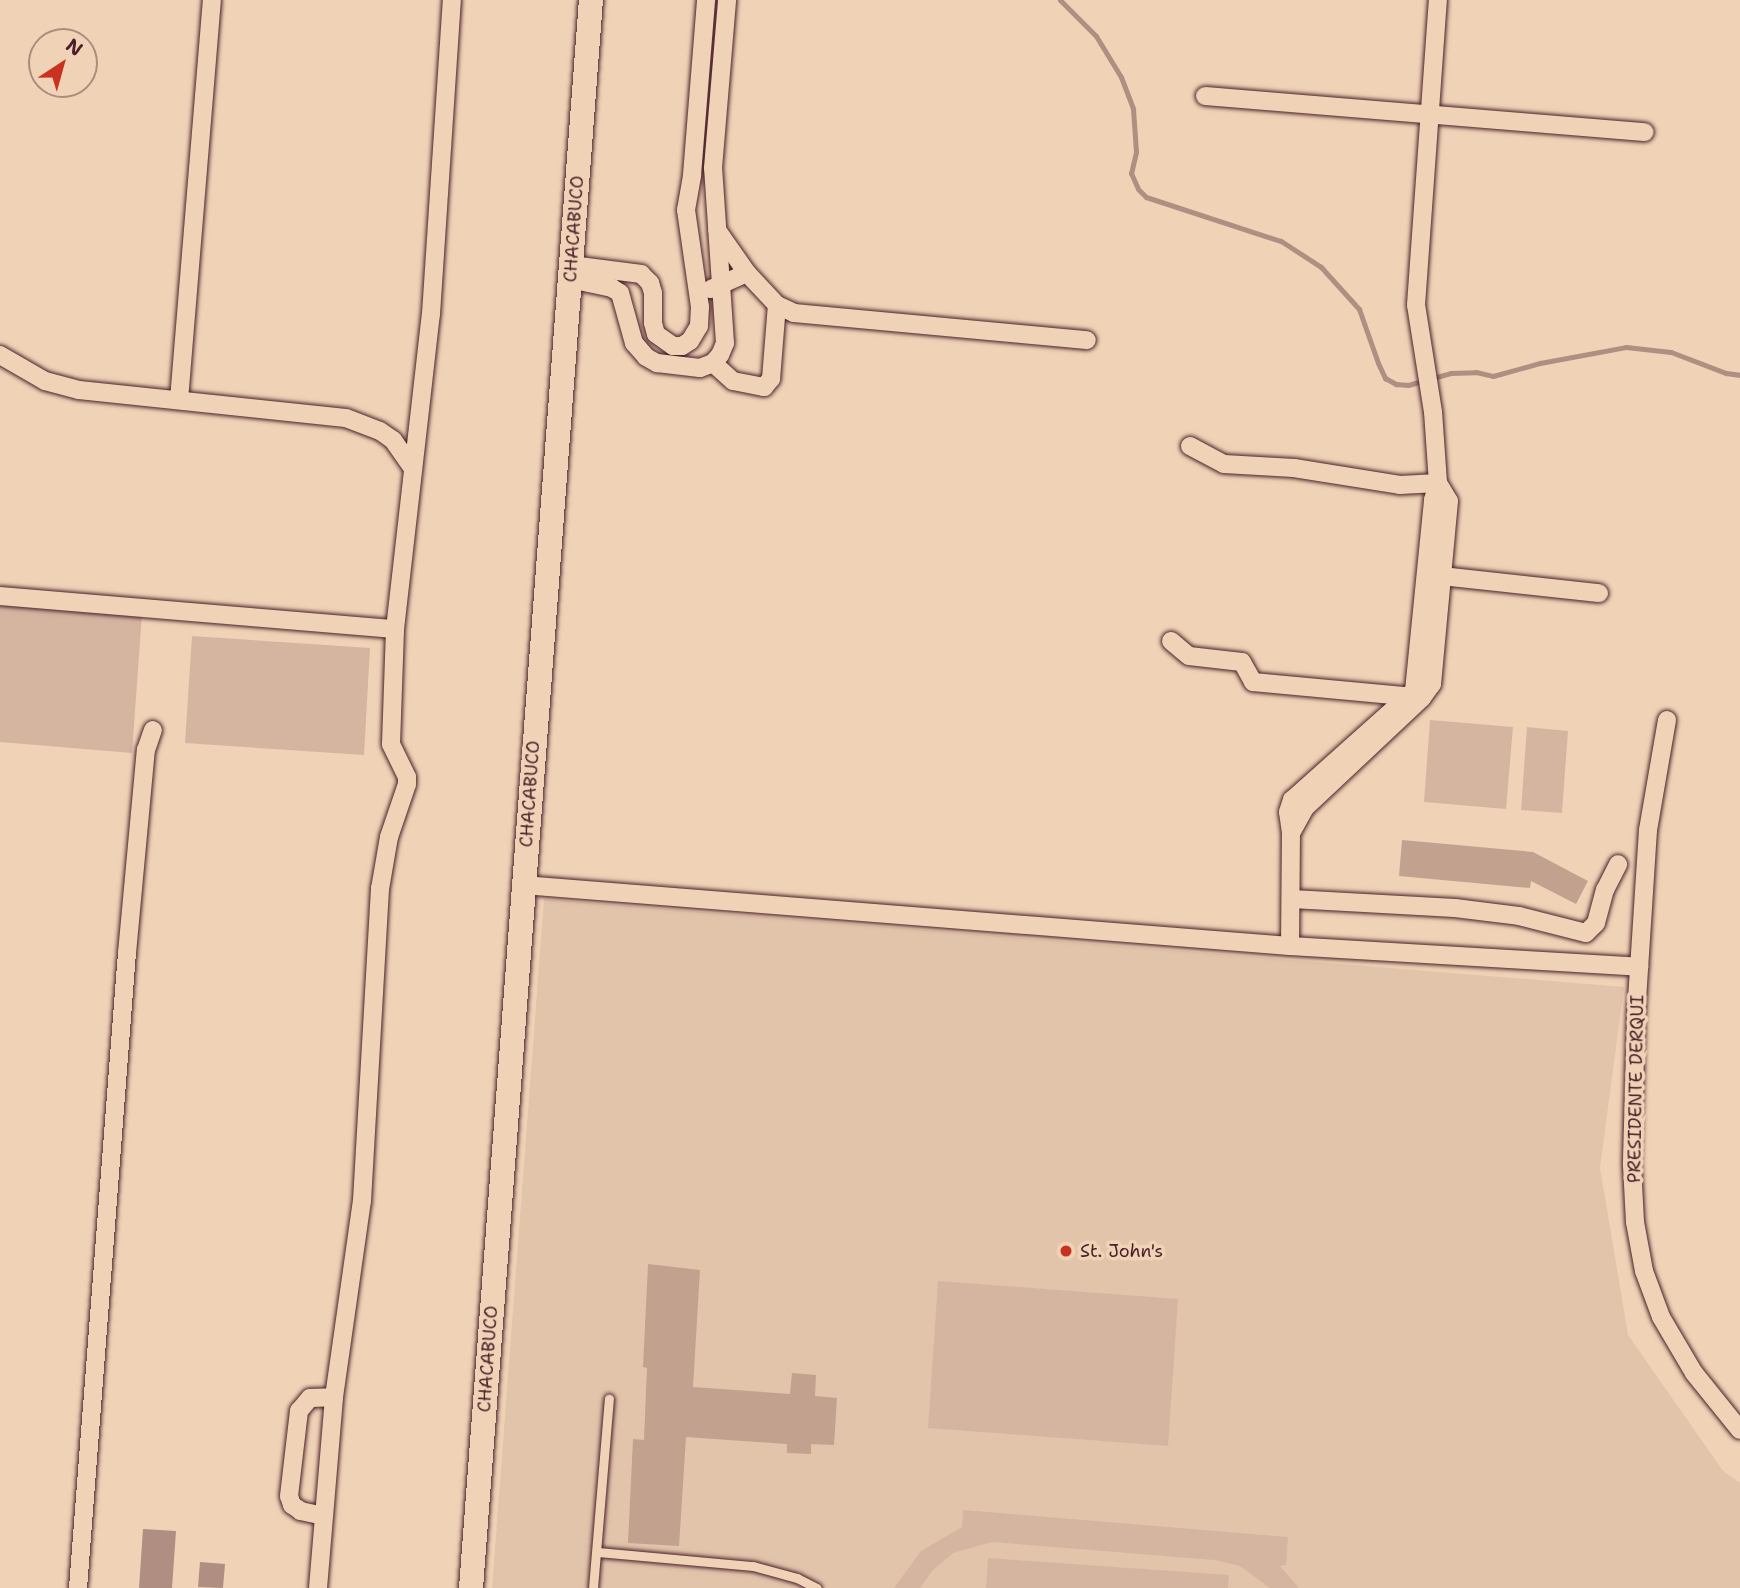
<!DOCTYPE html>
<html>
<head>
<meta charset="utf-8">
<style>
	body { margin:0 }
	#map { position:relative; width:1740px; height:1588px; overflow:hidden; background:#f0d3b6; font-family:"Shantell Sans",sans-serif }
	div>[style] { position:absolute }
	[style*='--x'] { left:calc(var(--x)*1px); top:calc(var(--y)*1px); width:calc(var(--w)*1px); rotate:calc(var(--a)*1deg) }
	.built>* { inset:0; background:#e2c4aa }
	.green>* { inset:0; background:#d5b5a0 }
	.water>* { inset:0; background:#b08e81 }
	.stream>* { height:5px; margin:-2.5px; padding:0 2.5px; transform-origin:2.5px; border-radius:2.5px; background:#b08e81 }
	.building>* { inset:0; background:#c2a18f }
	.roads { filter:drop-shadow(0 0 2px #4a1f2b) drop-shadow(0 0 2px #4a1f2b) }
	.lane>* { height:9px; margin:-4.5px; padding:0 4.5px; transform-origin:4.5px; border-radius:4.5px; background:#f0d3b6 }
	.street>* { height:18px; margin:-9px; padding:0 9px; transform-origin:9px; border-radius:9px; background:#f0d3b6 }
	.secondary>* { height:24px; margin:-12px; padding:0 12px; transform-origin:12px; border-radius:12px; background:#f0d3b6 }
	.dots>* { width:19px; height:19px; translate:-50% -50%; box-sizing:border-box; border:4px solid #f0d3b6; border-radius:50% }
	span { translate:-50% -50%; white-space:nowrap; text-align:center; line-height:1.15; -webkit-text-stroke:7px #f0d3b6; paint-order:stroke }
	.street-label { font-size:18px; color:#4a1f2b }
	.poi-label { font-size:18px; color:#4a1f2b }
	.left { translate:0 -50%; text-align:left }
	.north { position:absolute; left:28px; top:28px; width:70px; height:70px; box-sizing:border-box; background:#f0d3b6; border:2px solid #ae8b7e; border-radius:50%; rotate:36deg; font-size:19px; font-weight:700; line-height:28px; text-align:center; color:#4a1f2b }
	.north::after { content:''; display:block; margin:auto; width:24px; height:32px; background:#c8321e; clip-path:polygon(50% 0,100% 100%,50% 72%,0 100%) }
</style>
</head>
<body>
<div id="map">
	<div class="built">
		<i style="clip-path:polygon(544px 899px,1624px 987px,1600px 1168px,1628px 1335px,1723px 1471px,1740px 1483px,1740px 1588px,492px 1588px)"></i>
	</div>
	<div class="green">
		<i style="clip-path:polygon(0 603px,142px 614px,132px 753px,0 742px)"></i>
		<i style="clip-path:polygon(192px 636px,370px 648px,364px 755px,185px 743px)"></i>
		<i style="clip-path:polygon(1430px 720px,1513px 727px,1506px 809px,1424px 802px)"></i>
		<i style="clip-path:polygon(1527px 727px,1568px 731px,1562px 813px,1521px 810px)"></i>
		<i style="clip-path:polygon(938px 1281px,1178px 1299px,1168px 1446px,928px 1428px)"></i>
		<i style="clip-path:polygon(963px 1510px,1288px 1537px,1286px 1565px,1280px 1566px,1299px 1588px,1270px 1588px,1240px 1566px,1214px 1560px,992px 1542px,953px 1553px,932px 1571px,920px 1588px,894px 1588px,921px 1551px,962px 1527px)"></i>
		<i style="clip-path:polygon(988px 1558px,1229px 1575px,1228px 1588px,986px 1588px)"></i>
	</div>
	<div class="water">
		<i style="clip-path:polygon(143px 1529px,176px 1531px,172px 1588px,139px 1588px)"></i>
		<i style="clip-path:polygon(200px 1562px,225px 1564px,223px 1588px,198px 1587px)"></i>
	</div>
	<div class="stream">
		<i style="--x:1060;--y:0;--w:51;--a:45"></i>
		<i style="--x:1096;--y:36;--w:48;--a:58.6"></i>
		<i style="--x:1121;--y:77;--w:34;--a:69"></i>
		<i style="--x:1133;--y:109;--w:43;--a:86"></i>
		<i style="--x:1136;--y:152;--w:22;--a:103"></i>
		<i style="--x:1131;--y:173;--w:17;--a:66"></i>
		<i style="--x:1138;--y:189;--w:11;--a:45"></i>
		<i style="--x:1146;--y:197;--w:142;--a:18.1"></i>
		<i style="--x:1281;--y:241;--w:48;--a:33"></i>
		<i style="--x:1321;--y:267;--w:57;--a:47.9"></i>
		<i style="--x:1359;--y:309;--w:57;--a:70.6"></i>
		<i style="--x:1378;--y:363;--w:17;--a:65"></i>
		<i style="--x:1385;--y:378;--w:13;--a:29"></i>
		<i style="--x:1396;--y:384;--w:12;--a:5"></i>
		<i style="--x:1408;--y:385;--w:45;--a:-15.6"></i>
		<i style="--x:1451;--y:373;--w:25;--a:-2"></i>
		<i style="--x:1476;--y:372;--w:17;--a:13"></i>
		<i style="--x:1493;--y:376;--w:49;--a:-15.5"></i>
		<i style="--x:1540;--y:363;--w:87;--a:-10.5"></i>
		<i style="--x:1626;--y:347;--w:45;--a:6.3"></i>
		<i style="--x:1671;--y:352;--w:59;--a:20.9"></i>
		<i style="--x:1726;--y:373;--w:14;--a:8"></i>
	</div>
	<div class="building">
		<i style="clip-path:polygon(1402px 840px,1533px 852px,1588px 881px,1576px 904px,1531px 881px,1530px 888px,1399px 876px)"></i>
		<i style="clip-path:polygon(648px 1264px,700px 1270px,693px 1387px,790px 1394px,792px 1373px,816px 1375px,815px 1396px,837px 1398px,834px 1445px,811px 1444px,811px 1454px,787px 1453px,787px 1444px,686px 1437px,679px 1546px,628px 1543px,633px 1439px,644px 1440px,647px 1368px,643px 1367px)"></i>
	</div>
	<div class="roads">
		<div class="lane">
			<i style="--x:598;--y:1552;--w:156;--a:5.2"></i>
			<i style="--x:753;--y:1566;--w:46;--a:15.3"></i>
			<i style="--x:797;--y:1578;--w:22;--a:27"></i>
			<i style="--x:593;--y:1588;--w:190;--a:-85.2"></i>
		</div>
		<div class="street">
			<i style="--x:1205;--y:96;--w:441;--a:4.7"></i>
			<i style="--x:571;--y:265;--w:71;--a:7.3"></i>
			<i style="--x:641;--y:274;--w:13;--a:45"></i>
			<i style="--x:650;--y:283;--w:10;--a:73"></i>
			<i style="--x:653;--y:293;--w:30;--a:90"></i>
			<i style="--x:653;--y:323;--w:11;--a:75"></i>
			<i style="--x:656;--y:334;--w:21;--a:35"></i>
			<i style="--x:673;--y:346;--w:9;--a:0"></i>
			<i style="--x:682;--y:346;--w:9;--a:-32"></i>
			<i style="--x:690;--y:341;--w:17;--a:-59"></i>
			<i style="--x:699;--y:326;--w:19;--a:-87"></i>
			<i style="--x:700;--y:307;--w:98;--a:-98.2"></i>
			<i style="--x:686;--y:210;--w:36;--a:-80"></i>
			<i style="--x:692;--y:175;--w:176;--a:-85.4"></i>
			<i style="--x:747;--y:273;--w:44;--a:46.8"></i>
			<i style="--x:777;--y:305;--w:19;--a:25"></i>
			<i style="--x:794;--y:313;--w:294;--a:5.3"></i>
			<i style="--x:570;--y:279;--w:43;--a:12.1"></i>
			<i style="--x:612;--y:288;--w:9;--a:32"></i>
			<i style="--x:620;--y:293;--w:52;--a:74.4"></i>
			<i style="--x:634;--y:343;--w:18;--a:49"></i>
			<i style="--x:646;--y:357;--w:13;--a:29"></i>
			<i style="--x:657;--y:363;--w:43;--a:6.6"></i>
			<i style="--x:700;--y:368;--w:14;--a:-21"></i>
			<i style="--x:713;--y:363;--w:11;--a:-49"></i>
			<i style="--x:720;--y:355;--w:13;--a:-67"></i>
			<i style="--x:725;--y:343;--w:175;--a:-93.9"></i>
			<i style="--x:713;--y:168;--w:169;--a:-85.2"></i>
			<i style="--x:711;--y:289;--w:39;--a:-24"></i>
			<i style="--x:747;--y:273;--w:52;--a:-124.9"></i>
			<i style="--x:0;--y:355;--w:52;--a:30"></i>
			<i style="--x:45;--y:381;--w:35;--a:15"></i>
			<i style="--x:79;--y:390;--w:268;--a:6"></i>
			<i style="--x:346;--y:418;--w:36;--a:21"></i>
			<i style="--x:380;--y:431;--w:16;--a:35"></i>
			<i style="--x:393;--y:440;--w:33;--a:55"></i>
			<i style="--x:713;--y:363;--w:27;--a:42"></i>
			<i style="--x:733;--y:381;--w:32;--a:11"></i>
			<i style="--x:764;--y:387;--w:11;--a:-49"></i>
			<i style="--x:771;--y:379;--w:74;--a:-85.4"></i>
			<i style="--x:179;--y:400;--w:401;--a:-85.3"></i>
			<i style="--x:1190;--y:446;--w:38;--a:28"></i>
			<i style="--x:1224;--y:464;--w:70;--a:3.3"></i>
			<i style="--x:1294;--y:468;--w:107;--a:9.1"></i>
			<i style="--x:1400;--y:485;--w:38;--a:-3"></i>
			<i style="--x:1438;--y:483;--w:71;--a:-94"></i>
			<i style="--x:1433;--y:412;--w:108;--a:-99"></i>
			<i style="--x:1416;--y:305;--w:306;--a:-85.9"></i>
			<i style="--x:1438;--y:483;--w:21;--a:59"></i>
			<i style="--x:1449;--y:501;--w:184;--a:95.3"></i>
			<i style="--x:1432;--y:684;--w:17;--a:126"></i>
			<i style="--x:1422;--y:698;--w:161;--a:136.8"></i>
			<i style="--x:1305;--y:808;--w:29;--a:119"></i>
			<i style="--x:1291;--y:833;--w:21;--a:-98"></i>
			<i style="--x:1288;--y:812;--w:13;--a:-72"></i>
			<i style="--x:1292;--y:800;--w:164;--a:-41.8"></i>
			<i style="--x:1414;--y:691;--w:192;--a:-84.3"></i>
			<i style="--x:1433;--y:500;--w:18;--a:-74"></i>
			<i style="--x:1432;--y:575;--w:168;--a:6.2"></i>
			<i style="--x:0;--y:596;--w:396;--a:4.8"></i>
			<i style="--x:1171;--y:641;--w:23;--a:40"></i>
			<i style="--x:1189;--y:656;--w:53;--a:6.5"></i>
			<i style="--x:1242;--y:662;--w:23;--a:61"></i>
			<i style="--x:1253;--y:682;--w:162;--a:5.3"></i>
			<i style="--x:1667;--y:720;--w:112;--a:99.8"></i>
			<i style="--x:1648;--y:830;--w:188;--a:93.7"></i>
			<i style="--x:1636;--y:1018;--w:147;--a:91.6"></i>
			<i style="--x:1632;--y:1165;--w:57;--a:87"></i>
			<i style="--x:1635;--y:1222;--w:50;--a:79.6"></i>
			<i style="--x:1644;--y:1271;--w:49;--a:69.7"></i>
			<i style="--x:1661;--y:1317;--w:65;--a:59.5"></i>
			<i style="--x:1694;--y:1373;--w:73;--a:51.1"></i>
			<i style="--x:523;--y:885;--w:769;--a:4.55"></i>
			<i style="--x:1290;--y:946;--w:350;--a:3.4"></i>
			<i style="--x:1292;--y:899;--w:163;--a:3.2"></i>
			<i style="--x:1455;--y:908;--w:64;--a:7.1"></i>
			<i style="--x:1519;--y:916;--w:69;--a:14.2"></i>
			<i style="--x:1586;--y:933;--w:14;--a:-45"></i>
			<i style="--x:1596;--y:923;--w:34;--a:-75"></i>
			<i style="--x:1605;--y:890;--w:29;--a:-63"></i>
			<i style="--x:1290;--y:946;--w:113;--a:-89.5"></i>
			<i style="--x:324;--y:1516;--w:24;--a:-168"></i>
			<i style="--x:301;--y:1511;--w:11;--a:-146"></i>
			<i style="--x:292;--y:1505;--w:9;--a:-108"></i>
			<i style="--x:289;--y:1496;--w:86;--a:-83.3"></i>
			<i style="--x:299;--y:1411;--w:17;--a:-50"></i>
			<i style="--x:310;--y:1398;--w:24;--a:-2"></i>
			<i style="--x:78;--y:1588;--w:637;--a:-85.59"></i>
			<i style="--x:127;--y:953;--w:204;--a:-84.7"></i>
			<i style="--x:146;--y:750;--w:21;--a:-71"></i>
			<i style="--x:318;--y:1588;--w:192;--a:-85.2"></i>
			<i style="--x:334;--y:1397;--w:198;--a:-81.9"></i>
			<i style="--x:362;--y:1201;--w:313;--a:-86.7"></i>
			<i style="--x:380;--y:889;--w:53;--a:-80.2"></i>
			<i style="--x:389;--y:837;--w:56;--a:-71.2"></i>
			<i style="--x:407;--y:784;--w:7;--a:-90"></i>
			<i style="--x:407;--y:777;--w:37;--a:-116"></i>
			<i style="--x:391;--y:744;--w:115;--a:-88"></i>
			<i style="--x:395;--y:629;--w:317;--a:-83.5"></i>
			<i style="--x:431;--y:314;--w:315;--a:-86.2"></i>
		</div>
		<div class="secondary">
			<i style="--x:471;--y:1588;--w:1593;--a:-85.68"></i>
		</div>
	</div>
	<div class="dots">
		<i style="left:1066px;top:1251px;background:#c8321e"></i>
	</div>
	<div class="street-label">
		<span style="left:574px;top:229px;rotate:-86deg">CHACABUCO</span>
		<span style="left:530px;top:794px;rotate:-86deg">CHACABUCO</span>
		<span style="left:1636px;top:1089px;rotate:-89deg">PRESIDENTE DERQUI</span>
		<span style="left:488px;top:1359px;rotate:-86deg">CHACABUCO</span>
	</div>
	<div class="poi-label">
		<span class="left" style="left:1080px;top:1251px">St. John's</span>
	</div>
	<div class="north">N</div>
</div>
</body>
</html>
